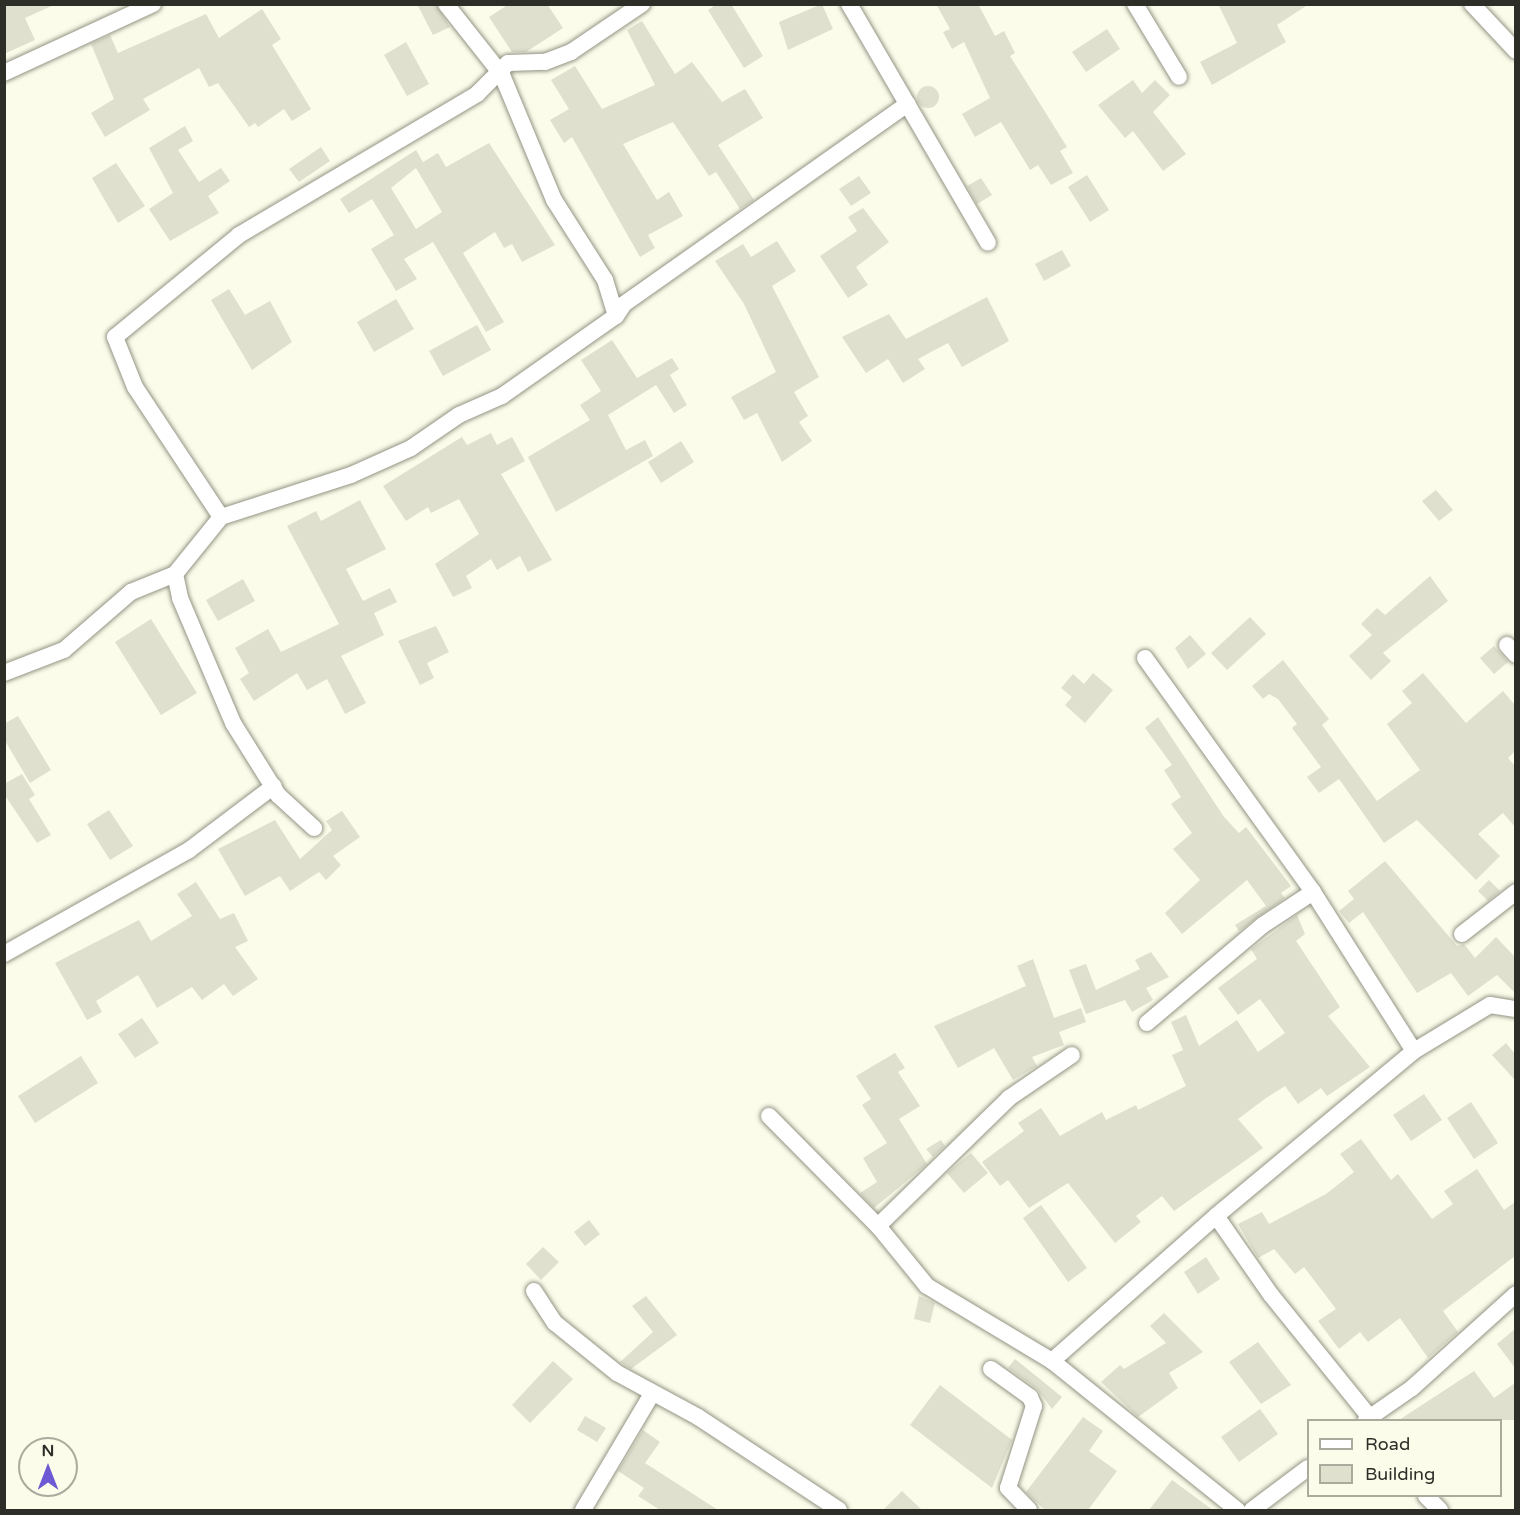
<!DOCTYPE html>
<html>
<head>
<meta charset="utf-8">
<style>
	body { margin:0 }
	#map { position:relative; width:1520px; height:1515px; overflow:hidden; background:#fcfceb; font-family:"Varela Round",sans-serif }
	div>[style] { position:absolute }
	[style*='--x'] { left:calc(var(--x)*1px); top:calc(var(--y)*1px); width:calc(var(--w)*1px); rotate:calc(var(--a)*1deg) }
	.building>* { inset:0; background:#e0e0cf }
	.round { border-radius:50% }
	.roads { filter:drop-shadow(0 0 2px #949485) drop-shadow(0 0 2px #949485) }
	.street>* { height:16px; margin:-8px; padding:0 8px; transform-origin:8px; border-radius:8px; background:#fff }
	span { translate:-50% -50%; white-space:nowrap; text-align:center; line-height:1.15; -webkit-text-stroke:5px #fcfceb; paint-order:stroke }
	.frame { position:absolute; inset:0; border:6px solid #2e2e28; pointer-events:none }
	.legend { position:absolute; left:1307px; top:1419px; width:195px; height:78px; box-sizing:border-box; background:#fcfceb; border:2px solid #aaaa9d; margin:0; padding:8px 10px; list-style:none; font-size:18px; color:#2e2e28 }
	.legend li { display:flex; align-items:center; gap:12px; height:30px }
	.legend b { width:30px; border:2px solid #aaaa9d }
	.north { position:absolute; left:18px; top:1437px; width:60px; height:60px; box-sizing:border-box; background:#fcfceb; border:2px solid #aaaa9d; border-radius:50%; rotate:0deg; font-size:16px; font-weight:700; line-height:24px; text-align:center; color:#2e2e28 }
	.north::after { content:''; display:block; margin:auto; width:21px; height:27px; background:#6c59d3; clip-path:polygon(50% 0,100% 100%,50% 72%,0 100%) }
</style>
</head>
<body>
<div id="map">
	<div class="building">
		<i style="clip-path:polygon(4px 4px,56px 4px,25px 18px,35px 40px,4px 54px)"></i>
		<i style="clip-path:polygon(417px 4px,436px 4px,450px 27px,433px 35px)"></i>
		<i style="clip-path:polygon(509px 4px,547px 4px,563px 28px,526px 52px,512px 52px,489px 17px)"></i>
		<i style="clip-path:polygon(717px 4px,731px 4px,763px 56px,744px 68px,708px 10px)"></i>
		<i style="clip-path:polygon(822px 4px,833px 29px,788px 50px,779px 22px)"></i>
		<i style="clip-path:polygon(936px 4px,978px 4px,995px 36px,1004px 31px,1015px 53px,1010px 56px,1067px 147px,1060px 151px,1073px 173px,1051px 185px,1038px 165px,1030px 170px,1001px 122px,975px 137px,962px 114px,990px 98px,964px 42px,952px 49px,943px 32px,950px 29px)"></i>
		<i style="clip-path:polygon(1218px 4px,1309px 4px,1277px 25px,1286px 42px,1212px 85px,1200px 62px,1237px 43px)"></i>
		<i style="clip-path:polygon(262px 9px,281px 39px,272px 45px,311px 109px,292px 121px,284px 109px,258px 127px,255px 123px,249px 127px,218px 83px,209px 87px,199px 68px,143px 99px,150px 110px,105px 137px,91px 113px,114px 99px,91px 44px,110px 35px,118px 53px,206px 14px,219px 38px)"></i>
		<i style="clip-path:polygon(642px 21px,675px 74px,692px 62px,722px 102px,745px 89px,763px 118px,718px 145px,754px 200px,740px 209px,716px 172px,709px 176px,673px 122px,623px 144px,657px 200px,669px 192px,683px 216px,648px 235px,655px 248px,640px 257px,572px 137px,564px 143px,550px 120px,569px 109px,551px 80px,575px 66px,602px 109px,655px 85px,627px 30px)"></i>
		<i style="clip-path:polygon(1107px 29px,1120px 49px,1086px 72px,1072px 52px)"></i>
		<i style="clip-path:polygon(406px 42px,429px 84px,407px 96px,384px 55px)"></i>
		<i style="clip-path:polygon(1133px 80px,1142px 93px,1155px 80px,1170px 95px,1153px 112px,1186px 154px,1163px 171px,1133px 131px,1125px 138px,1098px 105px)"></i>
		<i class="round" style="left:917px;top:86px;width:22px;height:22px"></i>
		<i style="clip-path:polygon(185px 126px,193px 141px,178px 150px,199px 182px,221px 168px,230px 181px,208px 196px,219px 213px,170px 241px,149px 209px,173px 193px,149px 148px)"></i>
		<i style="clip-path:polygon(evenodd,489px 143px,555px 245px,522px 262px,512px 244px,504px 248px,495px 232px,463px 253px,504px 322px,486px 332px,433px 242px,404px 259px,417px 279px,396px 291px,371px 249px,394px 235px,372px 199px,349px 213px,340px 199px,416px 150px,423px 162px,438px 153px,446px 167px,489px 143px,416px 168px,442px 212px,416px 229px,391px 188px,416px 168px)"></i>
		<i style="clip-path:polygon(321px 147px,330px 161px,299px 182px,289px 169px)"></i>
		<i style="clip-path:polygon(116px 163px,145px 206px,118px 223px,92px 178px)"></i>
		<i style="clip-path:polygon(1087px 175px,1109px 210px,1090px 222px,1068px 187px)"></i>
		<i style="clip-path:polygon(859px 176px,871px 193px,851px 206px,839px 189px)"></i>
		<i style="clip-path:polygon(981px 178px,992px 195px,977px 204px,967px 186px)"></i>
		<i style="clip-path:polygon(863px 208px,889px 242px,856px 267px,868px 285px,848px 298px,820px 256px,857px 231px,848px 217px)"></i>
		<i style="clip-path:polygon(777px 241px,796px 271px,772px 286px,819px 377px,794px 392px,808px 416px,799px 422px,812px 441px,782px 462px,757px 413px,744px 420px,731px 397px,776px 372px,744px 304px,715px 261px,743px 244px,751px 257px)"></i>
		<i style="clip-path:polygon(1062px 250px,1071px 266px,1044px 281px,1035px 264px)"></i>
		<i style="clip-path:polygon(229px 289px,245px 315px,270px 301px,292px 342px,252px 370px,211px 300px)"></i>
		<i style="clip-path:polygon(987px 297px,1009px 341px,962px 367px,948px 343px,918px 359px,925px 369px,903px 383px,888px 359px,866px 373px,842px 337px,889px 314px,906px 339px)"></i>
		<i style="clip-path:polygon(396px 299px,414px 329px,374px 352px,357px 322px)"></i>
		<i style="clip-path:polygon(477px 325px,491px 350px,443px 376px,429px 351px)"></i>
		<i style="clip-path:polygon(612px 340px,637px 378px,672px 358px,679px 369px,670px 375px,687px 405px,674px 413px,656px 385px,608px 415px,626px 450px,645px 440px,653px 456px,556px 512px,528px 457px,590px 420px,580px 405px,601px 391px,581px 360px)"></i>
		<i style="clip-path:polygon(491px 433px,497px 445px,512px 437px,525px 461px,501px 474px,552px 560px,528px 572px,520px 556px,497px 570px,491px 559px,466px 576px,472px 588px,453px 597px,435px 564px,479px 534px,459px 499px,431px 513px,428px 507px,406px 521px,383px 486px,462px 437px,467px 445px)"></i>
		<i style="clip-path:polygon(681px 441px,694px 462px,661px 483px,648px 462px)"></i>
		<i style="clip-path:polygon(1436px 490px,1453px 510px,1439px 521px,1422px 501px)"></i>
		<i style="clip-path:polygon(360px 500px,386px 549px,346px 569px,363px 601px,390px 588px,397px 602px,374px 613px,384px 635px,341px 656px,366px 703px,345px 714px,327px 679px,307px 690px,297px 673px,254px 701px,240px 679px,249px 673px,235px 648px,268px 629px,281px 652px,339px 624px,287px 526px,316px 511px,321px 521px)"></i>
		<i style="clip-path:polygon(1430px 576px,1448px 601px,1383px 653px,1391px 661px,1371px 680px,1349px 656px,1372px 635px,1361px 624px,1377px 608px,1385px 615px)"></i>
		<i style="clip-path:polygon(243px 579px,255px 601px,218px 621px,206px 600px)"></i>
		<i style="clip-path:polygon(1250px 617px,1266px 634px,1227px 670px,1211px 653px)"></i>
		<i style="clip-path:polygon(151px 619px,197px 693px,161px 715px,115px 642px)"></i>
		<i style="clip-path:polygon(436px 626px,449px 652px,427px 663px,434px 678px,420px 685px,398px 641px)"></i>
		<i style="clip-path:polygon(1190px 635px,1206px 654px,1188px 669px,1175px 648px)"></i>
		<i style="clip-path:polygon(1494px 646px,1508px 662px,1494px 674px,1480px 658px)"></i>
		<i style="clip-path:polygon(1283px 660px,1329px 719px,1322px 725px,1377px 801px,1420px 770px,1387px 724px,1412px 703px,1402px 691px,1423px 673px,1466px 723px,1503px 691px,1515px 705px,1515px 751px,1508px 758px,1515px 766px,1515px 827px,1503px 813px,1478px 834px,1500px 856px,1476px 880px,1417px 820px,1384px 843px,1339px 779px,1319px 793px,1307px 777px,1321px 767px,1292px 728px,1297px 724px,1278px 699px,1269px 694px,1263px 699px,1252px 686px)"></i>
		<i style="clip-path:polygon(1093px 673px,1113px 690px,1085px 723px,1065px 705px,1072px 697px,1061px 688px,1073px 674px,1084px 684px)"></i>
		<i style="clip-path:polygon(18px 716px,51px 770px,30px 783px,4px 739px,4px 724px)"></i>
		<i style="clip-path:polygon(1158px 717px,1224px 817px,1239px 833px,1246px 827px,1291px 886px,1281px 893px,1285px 898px,1239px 931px,1235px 925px,1266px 906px,1247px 880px,1182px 934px,1165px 913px,1200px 880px,1173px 849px,1192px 833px,1171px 804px,1181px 797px,1164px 770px,1172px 765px,1145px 728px)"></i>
		<i style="clip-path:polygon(22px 774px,35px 795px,29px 799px,51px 835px,37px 843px,4px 794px,4px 784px)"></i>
		<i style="clip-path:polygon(109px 810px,133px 846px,110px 860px,87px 824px)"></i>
		<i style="clip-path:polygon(342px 811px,360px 837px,333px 856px,341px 865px,326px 880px,319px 872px,290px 891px,280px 876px,245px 896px,218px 849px,275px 820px,300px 859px,332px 830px,326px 821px)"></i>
		<i style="clip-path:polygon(1385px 861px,1457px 946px,1464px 944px,1475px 958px,1496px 937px,1515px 957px,1515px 993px,1497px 975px,1468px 996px,1451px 973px,1417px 993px,1363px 912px,1349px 923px,1339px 911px,1354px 899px,1348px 891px)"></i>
		<i style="clip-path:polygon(1489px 880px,1500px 891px,1488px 901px,1478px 891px)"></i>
		<i style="clip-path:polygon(196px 882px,220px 919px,234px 913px,248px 941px,235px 947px,258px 979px,233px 996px,224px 984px,202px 1000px,192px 987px,157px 1008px,138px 975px,96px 1001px,102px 1012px,87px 1020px,55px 963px,139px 920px,151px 941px,192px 916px,177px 894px)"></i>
		<i style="clip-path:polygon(1297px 915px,1305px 934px,1296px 941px,1340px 1007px,1328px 1016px,1370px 1067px,1327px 1096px,1321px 1088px,1298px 1104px,1285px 1086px,1266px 1098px,1238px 1119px,1263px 1148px,1174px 1211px,1162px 1196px,1136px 1216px,1141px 1222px,1115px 1243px,1068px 1183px,1029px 1208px,1008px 1180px,1000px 1186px,982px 1162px,1024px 1131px,1018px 1123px,1041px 1108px,1060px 1136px,1102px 1112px,1106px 1120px,1136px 1105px,1138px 1110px,1186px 1086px,1172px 1055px,1183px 1050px,1171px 1022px,1186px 1015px,1199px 1046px,1237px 1020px,1258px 1052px,1285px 1033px,1260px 999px,1238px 1015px,1218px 988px,1257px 959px,1251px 949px)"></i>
		<i style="clip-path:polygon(1151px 952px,1169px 977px,1146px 988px,1153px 1000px,1132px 1012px,1125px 1000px,1086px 1014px,1069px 970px,1086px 964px,1096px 990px,1140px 969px,1135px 960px)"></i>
		<i style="clip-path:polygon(1033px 959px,1054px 1018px,1081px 1008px,1086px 1022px,1059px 1032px,1064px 1045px,1032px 1057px,1037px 1066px,1013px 1080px,994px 1048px,958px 1068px,934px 1026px,1026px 986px,1017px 966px)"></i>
		<i style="clip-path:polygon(142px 1018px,159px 1043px,135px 1058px,118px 1034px)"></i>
		<i style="clip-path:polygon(1506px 1043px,1515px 1054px,1515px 1080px,1492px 1055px)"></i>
		<i style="clip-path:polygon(895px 1053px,905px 1068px,898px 1072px,920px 1106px,899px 1119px,927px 1164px,874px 1208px,860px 1193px,877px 1182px,863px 1158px,887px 1143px,862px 1105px,871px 1099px,856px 1076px)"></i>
		<i style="clip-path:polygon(81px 1056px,98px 1083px,35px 1123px,18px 1096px)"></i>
		<i style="clip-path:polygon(1424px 1094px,1442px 1120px,1411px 1141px,1393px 1115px)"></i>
		<i style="clip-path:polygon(1471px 1102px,1498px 1143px,1474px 1159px,1447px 1118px)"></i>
		<i style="clip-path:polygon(1361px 1139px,1391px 1180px,1398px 1174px,1432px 1219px,1453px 1204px,1444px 1191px,1477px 1169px,1504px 1210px,1515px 1202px,1515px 1256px,1443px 1311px,1458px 1332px,1428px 1358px,1400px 1318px,1368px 1342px,1360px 1332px,1339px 1349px,1318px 1321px,1336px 1309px,1304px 1267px,1295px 1274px,1274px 1249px,1258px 1258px,1238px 1224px,1262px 1212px,1269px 1224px,1326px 1194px,1354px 1172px,1340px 1154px)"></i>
		<i style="clip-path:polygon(941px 1140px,945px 1146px,933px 1157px,926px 1149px)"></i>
		<i style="clip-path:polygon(971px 1153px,988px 1173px,964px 1193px,947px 1173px)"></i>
		<i style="clip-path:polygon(1041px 1205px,1087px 1268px,1068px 1282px,1023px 1218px)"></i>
		<i style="clip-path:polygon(589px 1220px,600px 1234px,585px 1246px,574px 1232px)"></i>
		<i style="clip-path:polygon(543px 1247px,559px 1262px,541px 1280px,526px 1264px)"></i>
		<i style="clip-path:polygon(1206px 1257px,1220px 1279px,1198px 1294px,1184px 1272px)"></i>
		<i style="clip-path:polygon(646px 1296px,677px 1335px,631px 1369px,620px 1362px,653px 1332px,632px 1306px)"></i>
		<i style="clip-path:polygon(919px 1296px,935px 1303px,930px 1323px,914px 1319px)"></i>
		<i style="clip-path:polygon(1164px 1313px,1203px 1352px,1169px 1373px,1178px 1388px,1138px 1417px,1101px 1382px,1120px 1365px,1124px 1369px,1166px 1343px,1150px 1326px)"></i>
		<i style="clip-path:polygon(1515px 1329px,1515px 1368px,1497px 1344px)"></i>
		<i style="clip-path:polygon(1258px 1342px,1291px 1385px,1261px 1404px,1229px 1362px)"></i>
		<i style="clip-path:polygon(1015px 1359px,1062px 1397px,1052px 1409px,1037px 1389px,1008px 1368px)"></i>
		<i style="clip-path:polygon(553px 1361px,573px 1379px,530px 1423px,512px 1405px)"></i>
		<i style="clip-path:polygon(1474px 1371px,1494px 1398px,1515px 1383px,1515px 1420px,1399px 1420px)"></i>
		<i style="clip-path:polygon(940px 1385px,1012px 1440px,992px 1488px,910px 1425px)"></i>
		<i style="clip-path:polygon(1260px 1409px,1278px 1434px,1239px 1462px,1221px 1437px)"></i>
		<i style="clip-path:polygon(585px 1416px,606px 1428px,597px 1442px,577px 1430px)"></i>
		<i style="clip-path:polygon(1083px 1417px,1103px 1431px,1089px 1451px,1117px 1471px,1088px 1510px,1045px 1510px,1026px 1492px)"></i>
		<i style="clip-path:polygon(643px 1430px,660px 1442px,645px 1463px,718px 1510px,660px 1510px,638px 1496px,644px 1488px,618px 1471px)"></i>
		<i style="clip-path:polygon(1172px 1480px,1213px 1510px,1149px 1510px)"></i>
		<i style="clip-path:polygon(902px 1491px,922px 1510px,883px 1510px)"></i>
	</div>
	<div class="roads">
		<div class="street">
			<i style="--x:849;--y:4;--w:276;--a:59.8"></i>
			<i style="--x:1135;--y:4;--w:85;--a:58.9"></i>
			<i style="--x:1472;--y:4;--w:64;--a:46.9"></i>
			<i style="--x:4;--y:73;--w:164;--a:-24.8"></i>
			<i style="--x:616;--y:316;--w:14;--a:-56"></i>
			<i style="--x:624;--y:304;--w:347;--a:-35.2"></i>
			<i style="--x:221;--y:517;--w:156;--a:-123.5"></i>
			<i style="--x:135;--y:387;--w:54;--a:-111.8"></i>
			<i style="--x:115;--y:337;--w:161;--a:-39.4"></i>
			<i style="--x:239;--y:235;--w:277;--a:-30.6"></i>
			<i style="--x:477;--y:94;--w:44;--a:-45"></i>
			<i style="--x:508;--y:63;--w:37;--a:-2"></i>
			<i style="--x:545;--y:62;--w:28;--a:-21"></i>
			<i style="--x:571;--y:52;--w:86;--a:-34.1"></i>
			<i style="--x:175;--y:574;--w:25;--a:78"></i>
			<i style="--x:180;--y:598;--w:136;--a:67"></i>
			<i style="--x:233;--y:723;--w:85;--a:58"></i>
			<i style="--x:278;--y:795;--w:49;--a:42.5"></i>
			<i style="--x:1507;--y:645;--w:13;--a:48"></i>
			<i style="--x:1145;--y:658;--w:288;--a:54.3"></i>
			<i style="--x:1313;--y:892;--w:188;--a:57.6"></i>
			<i style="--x:4;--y:673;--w:64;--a:-21"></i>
			<i style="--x:64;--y:650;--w:89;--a:-40.9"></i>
			<i style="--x:131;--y:592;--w:48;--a:-22.2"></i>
			<i style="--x:175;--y:574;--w:73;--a:-51.1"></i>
			<i style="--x:221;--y:517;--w:137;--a:-17.9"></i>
			<i style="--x:351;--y:475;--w:66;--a:-24.2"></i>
			<i style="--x:411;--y:448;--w:58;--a:-34.5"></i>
			<i style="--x:459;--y:415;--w:47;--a:-23.8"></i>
			<i style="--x:502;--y:396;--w:139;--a:-35.1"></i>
			<i style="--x:616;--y:316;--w:38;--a:-107"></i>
			<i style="--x:605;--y:280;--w:95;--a:-122.5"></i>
			<i style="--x:554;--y:200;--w:135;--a:-112.6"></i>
			<i style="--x:502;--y:75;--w:90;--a:-128.3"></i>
			<i style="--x:1462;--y:934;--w:68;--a:-37.9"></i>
			<i style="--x:4;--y:954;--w:212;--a:-29.3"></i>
			<i style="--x:189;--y:850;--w:106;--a:-37"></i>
			<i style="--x:1147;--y:1023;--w:152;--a:-40.2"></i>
			<i style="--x:1263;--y:925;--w:60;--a:-33.4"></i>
			<i style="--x:769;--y:1116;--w:155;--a:45.3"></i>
			<i style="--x:878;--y:1226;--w:77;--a:50.8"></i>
			<i style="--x:927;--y:1286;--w:146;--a:31"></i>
			<i style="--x:1216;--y:1216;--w:219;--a:138.5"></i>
			<i style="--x:1052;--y:1361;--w:238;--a:38.8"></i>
			<i style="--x:878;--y:1226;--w:183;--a:-44.3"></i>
			<i style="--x:1009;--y:1098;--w:76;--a:-34.3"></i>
			<i style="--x:534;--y:1291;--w:38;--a:57"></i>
			<i style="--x:555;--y:1323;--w:80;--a:38.9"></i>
			<i style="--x:617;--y:1373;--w:92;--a:28.5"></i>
			<i style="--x:698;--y:1417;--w:169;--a:33.4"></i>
			<i style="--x:991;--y:1369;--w:48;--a:35.7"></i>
			<i style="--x:1030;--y:1397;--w:10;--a:66"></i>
			<i style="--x:1034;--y:1406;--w:86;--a:107.6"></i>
			<i style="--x:1008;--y:1488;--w:30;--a:46"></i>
			<i style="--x:1366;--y:1420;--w:56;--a:-34.8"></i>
			<i style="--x:1412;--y:1388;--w:140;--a:-42.1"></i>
			<i style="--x:1372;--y:1420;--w:161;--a:-128.9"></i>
			<i style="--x:1271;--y:1295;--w:96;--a:-124.8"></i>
			<i style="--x:1216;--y:1216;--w:258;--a:-39.8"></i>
			<i style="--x:1414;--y:1051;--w:89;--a:-31.2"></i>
			<i style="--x:1490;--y:1005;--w:26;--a:9"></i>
			<i style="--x:1426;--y:1496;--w:20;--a:45"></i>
			<i style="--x:583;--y:1510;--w:135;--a:-59.3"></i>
			<i style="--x:1252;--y:1510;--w:70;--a:-36.9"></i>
		</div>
	</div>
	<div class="frame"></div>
	<ul class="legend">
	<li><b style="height:8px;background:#fff"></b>Road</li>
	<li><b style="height:16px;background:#e0e0cf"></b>Building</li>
	</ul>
	<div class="north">N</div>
</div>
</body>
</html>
